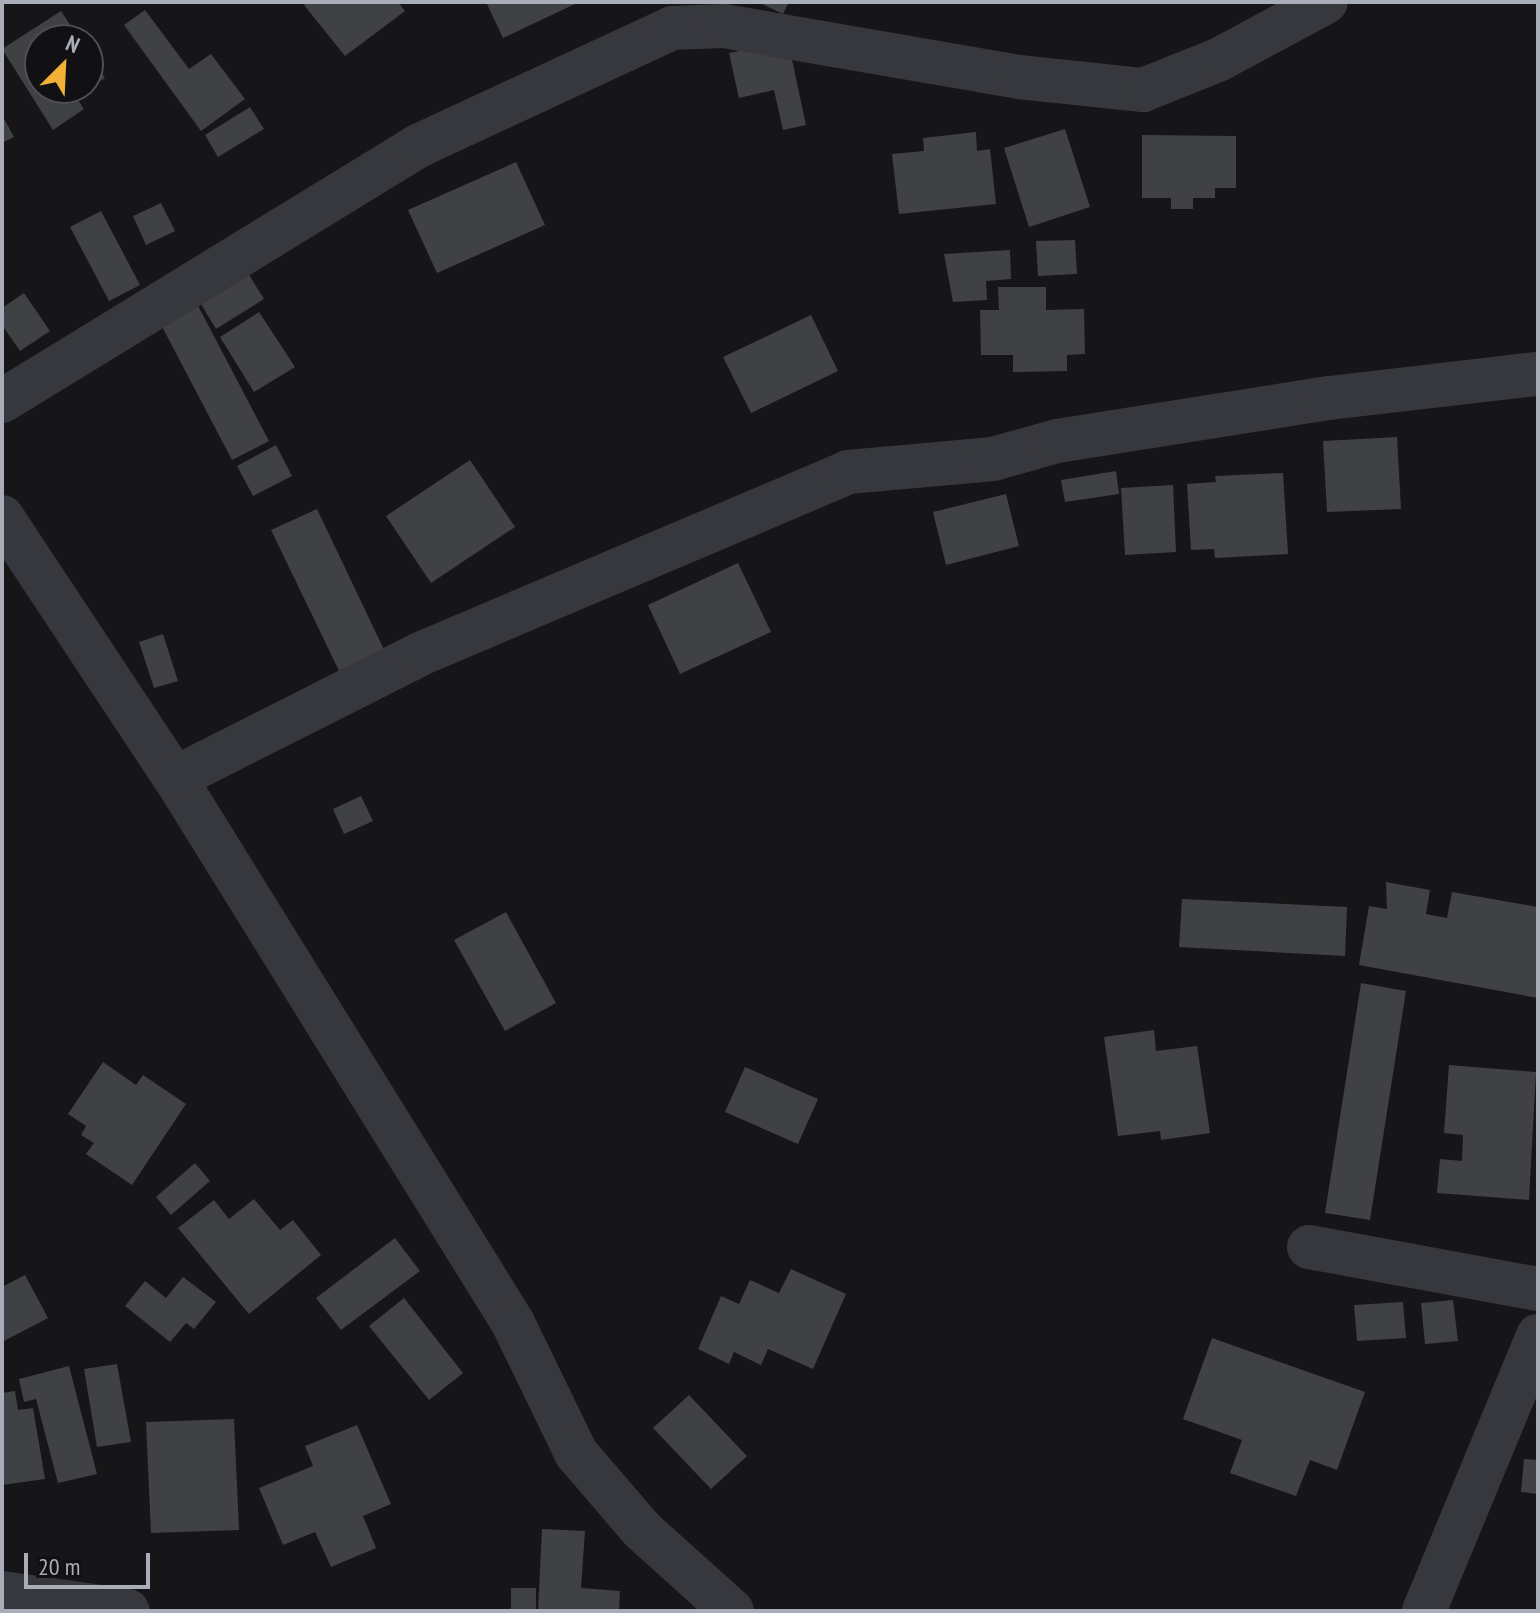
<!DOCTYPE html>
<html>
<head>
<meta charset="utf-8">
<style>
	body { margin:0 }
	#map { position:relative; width:1540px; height:1613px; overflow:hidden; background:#161618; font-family:"PT Sans Narrow",sans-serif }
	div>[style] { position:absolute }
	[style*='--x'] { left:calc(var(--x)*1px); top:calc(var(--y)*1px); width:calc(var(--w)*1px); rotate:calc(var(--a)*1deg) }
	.building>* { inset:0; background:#404145 }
	.minor>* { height:44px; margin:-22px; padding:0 22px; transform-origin:22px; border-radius:22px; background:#37383d }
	span { translate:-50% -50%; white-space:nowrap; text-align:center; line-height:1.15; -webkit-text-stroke:7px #111113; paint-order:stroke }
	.frame { position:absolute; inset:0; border:4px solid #a8adb8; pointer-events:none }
	.north { position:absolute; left:24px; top:24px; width:80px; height:80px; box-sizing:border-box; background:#111113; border:2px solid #4d4f55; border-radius:50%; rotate:24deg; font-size:22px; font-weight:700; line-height:32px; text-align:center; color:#a8adb8 }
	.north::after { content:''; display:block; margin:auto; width:28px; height:36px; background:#f2b134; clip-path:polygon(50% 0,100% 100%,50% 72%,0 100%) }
	.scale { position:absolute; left:24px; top:1553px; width:126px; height:36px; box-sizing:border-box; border:4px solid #a8adb8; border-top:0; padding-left:10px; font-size:24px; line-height:28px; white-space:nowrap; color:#a8adb8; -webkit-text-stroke:6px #111113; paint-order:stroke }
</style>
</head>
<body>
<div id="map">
	<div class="building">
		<i style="clip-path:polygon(308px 2px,398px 2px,405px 11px,345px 56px,304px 5px)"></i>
		<i style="clip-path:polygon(486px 2px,579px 2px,503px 38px)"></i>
		<i style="clip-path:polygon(758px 2px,789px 2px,783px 14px)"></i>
		<i style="clip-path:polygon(145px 10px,189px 69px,211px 54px,245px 99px,201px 131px,124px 25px)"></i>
		<i style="clip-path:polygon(61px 11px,80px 40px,40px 40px,40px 88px,88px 88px,88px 52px,105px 78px,75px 96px,84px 109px,53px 130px,2px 49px)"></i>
		<i style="clip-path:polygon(788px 41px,806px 125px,783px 130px,774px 90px,739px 98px,729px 53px)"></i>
		<i style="clip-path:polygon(250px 107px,264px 129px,218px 157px,205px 135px)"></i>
		<i style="clip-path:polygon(2px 115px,14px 137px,2px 143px)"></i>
		<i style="clip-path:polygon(1065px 129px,1090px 207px,1029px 227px,1004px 148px)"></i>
		<i style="clip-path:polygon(976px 132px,977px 151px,990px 149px,996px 204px,899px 214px,892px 154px,924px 151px,923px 138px)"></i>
		<i style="clip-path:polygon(1142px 135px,1236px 136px,1236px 188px,1215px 188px,1215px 198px,1193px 198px,1193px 209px,1171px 209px,1171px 198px,1142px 198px)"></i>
		<i style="clip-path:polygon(516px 162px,545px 225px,437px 273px,408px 210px)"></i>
		<i style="clip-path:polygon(161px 203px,175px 231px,146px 245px,133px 216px)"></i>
		<i style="clip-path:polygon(101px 211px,140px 285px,109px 301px,70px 227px)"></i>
		<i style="clip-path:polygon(1075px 240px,1077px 274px,1038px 276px,1036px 241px)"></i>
		<i style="clip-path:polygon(1010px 250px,1011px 279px,986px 281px,987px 300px,953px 302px,944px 254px)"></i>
		<i style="clip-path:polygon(246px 270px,264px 299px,216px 329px,198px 299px)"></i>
		<i style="clip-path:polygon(998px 287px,1046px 287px,1046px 310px,1084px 309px,1085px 354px,1067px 355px,1067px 371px,1013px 372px,1013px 355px,981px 355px,980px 310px,999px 310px)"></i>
		<i style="clip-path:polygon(24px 293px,50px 331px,20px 351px,2px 325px,2px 308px)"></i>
		<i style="clip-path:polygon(195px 300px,269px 441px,232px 460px,158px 319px)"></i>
		<i style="clip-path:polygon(259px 312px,295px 367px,254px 392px,220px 337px)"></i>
		<i style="clip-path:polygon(811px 315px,838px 371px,751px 413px,723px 357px)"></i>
		<i style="clip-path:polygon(1397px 437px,1401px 509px,1327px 512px,1323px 441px)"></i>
		<i style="clip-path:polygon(276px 445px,292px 476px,253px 496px,237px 466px)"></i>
		<i style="clip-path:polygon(470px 460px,515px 527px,431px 583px,386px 516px)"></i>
		<i style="clip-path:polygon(1116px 471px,1119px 494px,1065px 502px,1061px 480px)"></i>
		<i style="clip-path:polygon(1283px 473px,1288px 554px,1215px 558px,1214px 549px,1191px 550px,1187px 484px,1216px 482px,1215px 476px)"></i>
		<i style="clip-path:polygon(1173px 485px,1176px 552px,1125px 555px,1121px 488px)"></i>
		<i style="clip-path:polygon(1006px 494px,1019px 546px,946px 565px,933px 512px)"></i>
		<i style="clip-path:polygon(317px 509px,387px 656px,342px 677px,271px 530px)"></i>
		<i style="clip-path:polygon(738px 563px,771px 632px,680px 674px,648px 605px)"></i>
		<i style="clip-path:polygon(163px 634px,178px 681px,154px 688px,139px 642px)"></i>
		<i style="clip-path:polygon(361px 796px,373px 821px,344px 834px,333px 809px)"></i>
		<i style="clip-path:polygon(1386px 882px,1430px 890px,1426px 914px,1447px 918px,1452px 892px,1538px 907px,1538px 998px,1359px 965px,1369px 906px,1387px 909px)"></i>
		<i style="clip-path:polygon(1182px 899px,1347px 907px,1345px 956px,1179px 947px)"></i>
		<i style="clip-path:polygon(506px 912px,556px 1003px,505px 1031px,454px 940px)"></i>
		<i style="clip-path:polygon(1361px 983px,1406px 991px,1370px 1220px,1325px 1213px)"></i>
		<i style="clip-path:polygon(1154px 1030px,1156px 1051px,1197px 1046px,1210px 1133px,1161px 1140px,1160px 1131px,1118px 1136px,1104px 1037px)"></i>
		<i style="clip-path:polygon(103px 1062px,136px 1085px,143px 1075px,186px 1104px,132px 1185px,86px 1154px,94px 1143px,81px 1135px,86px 1126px,68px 1114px)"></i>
		<i style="clip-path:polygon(1449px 1065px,1536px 1072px,1529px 1200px,1437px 1193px,1440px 1159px,1462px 1161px,1463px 1135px,1444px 1133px)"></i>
		<i style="clip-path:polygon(745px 1067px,818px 1099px,798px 1144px,725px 1112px)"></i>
		<i style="clip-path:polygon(195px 1163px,210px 1181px,171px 1215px,156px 1197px)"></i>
		<i style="clip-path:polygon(254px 1199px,280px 1230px,293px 1220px,321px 1255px,249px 1314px,178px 1228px,214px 1200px,229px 1219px)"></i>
		<i style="clip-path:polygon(395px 1238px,420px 1271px,341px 1330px,316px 1298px)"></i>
		<i style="clip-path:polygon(791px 1269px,846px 1294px,813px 1369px,768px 1349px,761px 1365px,734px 1352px,729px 1364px,698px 1349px,721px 1296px,739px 1304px,750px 1280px,779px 1293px)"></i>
		<i style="clip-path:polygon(25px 1275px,48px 1318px,2px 1342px,2px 1287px)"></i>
		<i style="clip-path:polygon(183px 1277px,216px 1302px,194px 1329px,186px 1323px,170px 1342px,125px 1306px,145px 1281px,166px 1298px)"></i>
		<i style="clip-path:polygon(404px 1298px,463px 1373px,429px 1400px,369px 1326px)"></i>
		<i style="clip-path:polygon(1453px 1300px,1458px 1341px,1425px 1344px,1421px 1303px)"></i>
		<i style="clip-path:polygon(1403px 1302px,1406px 1338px,1357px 1341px,1354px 1305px)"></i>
		<i style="clip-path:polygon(1212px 1338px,1365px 1392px,1337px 1470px,1310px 1460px,1296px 1496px,1230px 1473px,1242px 1440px,1183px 1419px)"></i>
		<i style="clip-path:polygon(117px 1364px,131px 1442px,97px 1447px,84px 1369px)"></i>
		<i style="clip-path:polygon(69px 1366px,97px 1474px,58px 1483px,36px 1399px,24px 1402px,19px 1379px)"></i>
		<i style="clip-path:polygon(15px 1391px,18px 1410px,33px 1408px,45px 1479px,2px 1485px,2px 1393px)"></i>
		<i style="clip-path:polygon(689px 1395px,747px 1456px,711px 1489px,653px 1428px)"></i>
		<i style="clip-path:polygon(234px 1419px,239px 1530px,151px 1533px,146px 1422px)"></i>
		<i style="clip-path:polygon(357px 1425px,391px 1504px,363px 1516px,376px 1548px,331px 1567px,315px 1532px,283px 1545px,259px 1488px,313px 1466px,305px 1446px)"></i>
		<i style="clip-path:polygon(1524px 1459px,1538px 1460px,1538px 1494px,1521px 1492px)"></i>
		<i style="clip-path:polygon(542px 1529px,585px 1531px,581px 1588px,620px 1591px,619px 1611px,538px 1611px)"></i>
		<i style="clip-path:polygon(511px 1588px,536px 1588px,536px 1611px,511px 1611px)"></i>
	</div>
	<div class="minor">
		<i style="--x:2;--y:401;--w:488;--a:-31.5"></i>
		<i style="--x:418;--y:146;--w:280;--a:-24.9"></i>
		<i style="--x:672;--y:28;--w:52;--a:-2.2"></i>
		<i style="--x:724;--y:26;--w:299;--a:9.8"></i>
		<i style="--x:1019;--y:77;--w:125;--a:6"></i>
		<i style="--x:1143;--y:90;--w:83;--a:-21.9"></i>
		<i style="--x:1220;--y:59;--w:120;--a:-28.3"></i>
		<i style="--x:2;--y:517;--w:313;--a:56.5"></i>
		<i style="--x:175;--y:778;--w:641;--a:58.19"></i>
		<i style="--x:513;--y:1323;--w:144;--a:64.1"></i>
		<i style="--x:576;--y:1453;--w:101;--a:49.4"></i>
		<i style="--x:642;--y:1530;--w:121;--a:42"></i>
		<i style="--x:175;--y:778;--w:275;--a:-26.8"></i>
		<i style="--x:420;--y:654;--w:465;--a:-23"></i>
		<i style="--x:848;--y:472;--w:146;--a:-5.1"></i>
		<i style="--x:993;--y:459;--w:66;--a:-15.7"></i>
		<i style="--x:1057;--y:441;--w:275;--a:-9"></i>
		<i style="--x:1329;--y:398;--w:210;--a:-6.6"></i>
		<i style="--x:1309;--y:1247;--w:233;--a:10.4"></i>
		<i style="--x:2;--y:1593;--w:127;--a:8.1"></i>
		<i style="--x:1424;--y:1611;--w:298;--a:-67.5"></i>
	</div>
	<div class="frame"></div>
	<div class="north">N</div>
	<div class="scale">20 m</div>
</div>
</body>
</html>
